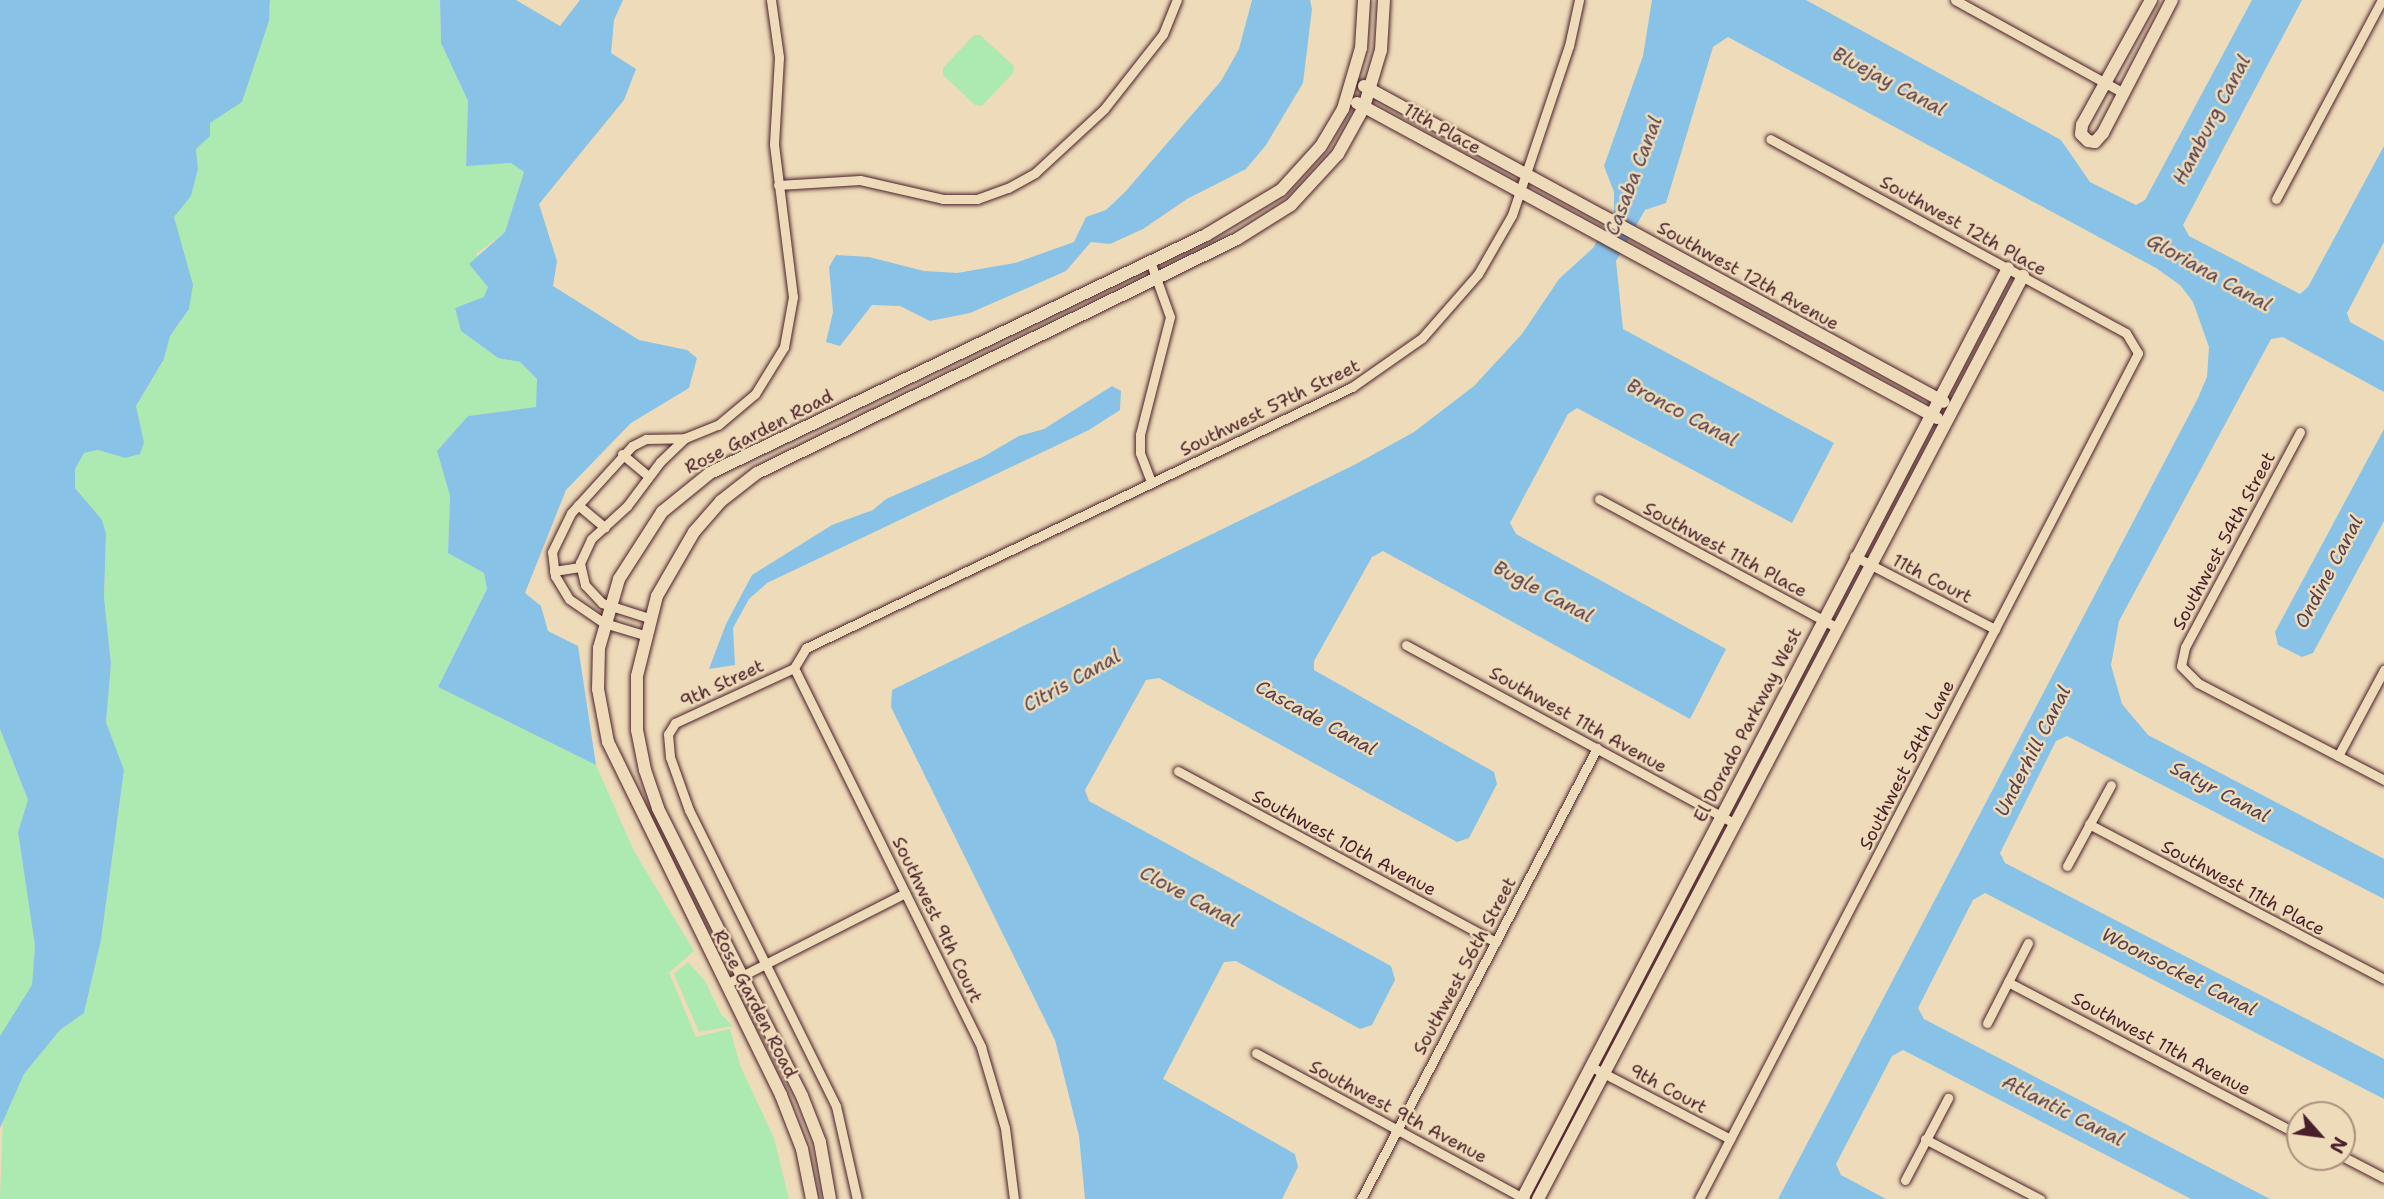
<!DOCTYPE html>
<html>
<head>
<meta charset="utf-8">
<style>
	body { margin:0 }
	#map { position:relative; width:2384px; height:1199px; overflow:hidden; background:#eedbb9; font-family:"Shantell Sans",sans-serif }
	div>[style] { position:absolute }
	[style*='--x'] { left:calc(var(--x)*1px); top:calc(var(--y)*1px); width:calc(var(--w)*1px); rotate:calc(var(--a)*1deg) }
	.green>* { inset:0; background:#adeab1 }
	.water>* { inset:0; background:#88c3e7 }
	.roads { filter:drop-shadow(0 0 2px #4a1f2b) drop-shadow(0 0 2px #4a1f2b) }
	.street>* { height:9px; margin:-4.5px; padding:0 4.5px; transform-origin:4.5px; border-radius:4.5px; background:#eedbb9 }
	.secondary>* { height:12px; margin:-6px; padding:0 6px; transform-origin:6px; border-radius:6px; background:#eedbb9 }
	span { translate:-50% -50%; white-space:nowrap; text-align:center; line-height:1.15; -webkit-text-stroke:5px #eedbb9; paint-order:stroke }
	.street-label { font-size:18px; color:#4a1f2b }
	.water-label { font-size:19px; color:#564051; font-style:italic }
	.north { position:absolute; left:2286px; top:1101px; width:70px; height:70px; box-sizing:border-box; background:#eedbb9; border:2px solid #ac9080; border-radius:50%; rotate:118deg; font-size:19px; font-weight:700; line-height:28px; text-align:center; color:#4a1f2b }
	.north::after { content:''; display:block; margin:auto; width:24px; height:32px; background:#4a1f2b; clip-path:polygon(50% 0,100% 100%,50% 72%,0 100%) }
</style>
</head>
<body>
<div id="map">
	<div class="green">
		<i style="clip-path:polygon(270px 0,440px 0,441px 43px,468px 101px,466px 165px,511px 163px,524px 172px,505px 232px,476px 254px,489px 287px,484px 297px,455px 308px,461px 331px,498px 358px,520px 362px,537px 379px,537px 407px,468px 416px,437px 451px,450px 496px,448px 552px,484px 573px,487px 589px,438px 687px,596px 765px,634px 851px,694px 951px,669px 973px,696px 1037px,730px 1029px,740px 1065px,774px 1138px,789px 1199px,0 1199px,3px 1117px,24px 1074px,60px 1030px,84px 1013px,101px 940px,124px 770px,106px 722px,111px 664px,104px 597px,106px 534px,75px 488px,75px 468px,84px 453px,98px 450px,125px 458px,144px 442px,136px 406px,164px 359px,170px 336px,189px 309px,192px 289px,174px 217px,191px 196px,198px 169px,196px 149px,210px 136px,210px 123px,242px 102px,269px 21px)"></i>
		<i style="clip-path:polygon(974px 35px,980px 35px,1014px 66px,1013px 73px,982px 106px,975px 105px,943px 75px,943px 68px)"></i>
		<i style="clip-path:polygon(0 729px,28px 800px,18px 832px,35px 946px,33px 985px,0 1036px)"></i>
		<i style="clip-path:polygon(688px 962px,705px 981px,721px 1014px,733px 1026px,699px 1032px,674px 974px)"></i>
	</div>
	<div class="water">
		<i style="clip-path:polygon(0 0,270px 0,269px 21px,242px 102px,210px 123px,210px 136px,196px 149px,198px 169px,191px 196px,174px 217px,193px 285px,189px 309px,170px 336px,164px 359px,136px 406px,144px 442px,140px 454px,125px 458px,98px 450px,84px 453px,75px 469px,75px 488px,102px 520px,106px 534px,104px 597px,111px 664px,106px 722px,124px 770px,101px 940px,84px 1013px,60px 1030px,24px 1074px,0 1128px,0 1036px,32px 985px,35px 946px,18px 832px,28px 800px,0 729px)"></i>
		<i style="clip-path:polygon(440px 0,516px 0,560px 26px,580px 0,623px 0,614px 20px,611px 53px,636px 69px,624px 100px,539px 204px,557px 261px,553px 286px,639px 340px,687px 350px,697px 358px,689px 388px,631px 423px,566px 490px,525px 593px,541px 606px,548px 631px,578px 646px,596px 765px,438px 687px,487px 589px,484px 573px,448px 553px,450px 496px,437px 451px,468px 416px,536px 407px,537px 379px,520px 362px,498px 358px,461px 331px,455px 308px,484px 297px,488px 287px,469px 264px,505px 232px,524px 172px,511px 163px,466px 166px,468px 101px,441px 43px)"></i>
		<i style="clip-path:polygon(1252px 0,1310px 0,1312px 9px,1303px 83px,1266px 145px,1246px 169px,1187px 199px,1143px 229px,1110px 244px,1091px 242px,1066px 271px,970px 313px,930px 321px,900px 306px,872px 305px,840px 346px,826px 342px,833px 312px,829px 267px,836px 255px,869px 257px,924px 271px,957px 273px,1015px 263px,1074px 242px,1086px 217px,1106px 210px,1125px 192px,1221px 81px,1239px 49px)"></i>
		<i style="clip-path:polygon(1652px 0,1806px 0,2061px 140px,2090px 182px,2136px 205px,2145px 200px,2252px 0,2302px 0,2183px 225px,2189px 236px,2300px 294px,2308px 287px,2384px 146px,2384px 242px,2347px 313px,2350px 322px,2384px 341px,2384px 392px,2283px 337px,2271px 339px,2119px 621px,2111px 665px,2122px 704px,2148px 735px,2384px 859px,2384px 899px,2067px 736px,2056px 741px,2000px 853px,2005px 863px,2384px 1059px,2384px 1099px,1985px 893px,1973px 900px,1918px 1008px,1924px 1019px,2270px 1199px,2191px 1199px,1903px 1050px,1892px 1056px,1836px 1164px,1841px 1175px,1886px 1199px,1778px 1199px,2198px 398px,2207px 377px,2209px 347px,2193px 302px,2180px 285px,2156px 268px,1728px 37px,1713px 47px,1666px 203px,1645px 210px,1616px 261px,1623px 329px,1834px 443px,1792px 523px,1577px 408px,1568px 414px,1510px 523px,1516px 534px,1726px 649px,1690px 719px,1383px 551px,1372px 557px,1314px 661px,1314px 670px,1494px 772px,1497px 784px,1469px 838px,1457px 842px,1159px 678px,1146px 680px,1085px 790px,1089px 801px,1391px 966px,1395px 980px,1372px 1025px,1360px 1029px,1236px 961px,1224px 962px,1163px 1079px,1295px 1154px,1298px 1167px,1282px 1199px,1085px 1199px,1079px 1136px,1055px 1040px,891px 707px,892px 690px,1356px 464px,1414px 432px,1474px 386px,1522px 334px,1559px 279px,1593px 248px,1614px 211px,1614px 192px,1604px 166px,1643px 56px)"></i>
		<i style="clip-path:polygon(1112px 386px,1121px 391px,1120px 410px,1089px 430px,767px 583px,749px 599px,733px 628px,735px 665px,709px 669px,726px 624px,752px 575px,832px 525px,873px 510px,886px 499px,983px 457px,1019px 436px,1044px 429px)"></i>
		<i style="clip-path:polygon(2384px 429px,2384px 521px,2313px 653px,2302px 657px,2278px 645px,2275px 632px)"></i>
	</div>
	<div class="roads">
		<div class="street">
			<i style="--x:1955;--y:0;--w:191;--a:28.9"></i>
			<i style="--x:778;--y:185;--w:82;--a:-3.5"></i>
			<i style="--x:860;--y:180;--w:85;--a:12.9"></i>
			<i style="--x:943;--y:199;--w:34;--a:0"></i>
			<i style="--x:977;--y:199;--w:33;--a:-20"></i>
			<i style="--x:1008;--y:188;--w:31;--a:-29"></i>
			<i style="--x:1035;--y:173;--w:94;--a:-42.8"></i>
			<i style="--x:1104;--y:109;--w:95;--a:-51.8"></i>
			<i style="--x:1163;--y:34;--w:37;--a:-68"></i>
			<i style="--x:2276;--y:199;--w:225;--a:-62"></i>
			<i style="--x:1150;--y:261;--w:59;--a:70.3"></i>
			<i style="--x:1170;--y:317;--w:122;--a:104.3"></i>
			<i style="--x:1140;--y:435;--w:18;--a:90"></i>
			<i style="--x:1140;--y:453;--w:31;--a:69"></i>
			<i style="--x:2300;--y:432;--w:244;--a:118.1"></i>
			<i style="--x:2185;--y:647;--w:19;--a:102"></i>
			<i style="--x:2181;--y:666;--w:24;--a:45"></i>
			<i style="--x:2198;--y:683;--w:210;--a:27.5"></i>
			<i style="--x:622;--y:454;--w:34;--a:40"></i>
			<i style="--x:1599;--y:499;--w:269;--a:28.4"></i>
			<i style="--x:578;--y:505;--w:35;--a:40"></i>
			<i style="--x:1854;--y:556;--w:159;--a:27.4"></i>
			<i style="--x:554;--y:571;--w:26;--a:-9"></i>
			<i style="--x:649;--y:618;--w:49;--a:-162.3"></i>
			<i style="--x:602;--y:603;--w:25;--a:-133"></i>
			<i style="--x:585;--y:585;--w:23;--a:-103"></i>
			<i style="--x:580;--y:563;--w:26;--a:-65"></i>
			<i style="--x:591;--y:539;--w:49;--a:-42.5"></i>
			<i style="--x:627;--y:506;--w:55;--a:-53.1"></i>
			<i style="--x:660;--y:462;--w:35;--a:-44"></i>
			<i style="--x:644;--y:635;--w:42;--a:-163.3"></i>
			<i style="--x:604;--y:623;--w:42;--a:-145.6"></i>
			<i style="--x:569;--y:599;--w:27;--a:-121"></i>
			<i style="--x:555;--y:576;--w:24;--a:-97"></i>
			<i style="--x:552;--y:552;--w:43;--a:-64"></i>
			<i style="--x:571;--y:513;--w:91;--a:-47.7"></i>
			<i style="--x:632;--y:446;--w:16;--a:-27"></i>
			<i style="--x:646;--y:439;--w:39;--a:-1"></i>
			<i style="--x:685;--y:438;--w:35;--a:-22"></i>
			<i style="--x:718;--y:425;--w:48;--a:-40"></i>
			<i style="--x:755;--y:394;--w:55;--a:-58.3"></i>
			<i style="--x:784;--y:347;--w:51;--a:-79.8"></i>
			<i style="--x:793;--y:297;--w:154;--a:-97.1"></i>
			<i style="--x:774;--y:144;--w:87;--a:-86.7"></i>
			<i style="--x:779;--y:57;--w:58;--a:-98"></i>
			<i style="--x:1406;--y:645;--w:373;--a:28.5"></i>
			<i style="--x:794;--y:668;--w:23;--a:-59"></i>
			<i style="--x:806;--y:648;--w:605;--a:-25.55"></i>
			<i style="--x:1352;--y:387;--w:85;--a:-35"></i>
			<i style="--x:1422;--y:338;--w:85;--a:-48.8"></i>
			<i style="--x:1478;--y:274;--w:68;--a:-60"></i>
			<i style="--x:1512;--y:215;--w:178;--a:-71.4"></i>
			<i style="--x:1569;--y:46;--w:47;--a:-77.7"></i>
			<i style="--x:794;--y:668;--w:131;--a:155.2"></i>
			<i style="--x:675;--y:723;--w:13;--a:122"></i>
			<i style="--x:668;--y:734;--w:23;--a:85"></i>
			<i style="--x:670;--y:757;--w:56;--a:70.3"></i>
			<i style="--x:689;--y:810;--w:330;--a:63.6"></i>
			<i style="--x:836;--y:1106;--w:95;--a:77.3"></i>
			<i style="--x:794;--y:668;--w:423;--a:63.7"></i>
			<i style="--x:981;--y:1047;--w:84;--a:73.5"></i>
			<i style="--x:1005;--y:1128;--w:72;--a:82.8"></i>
			<i style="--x:2338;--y:756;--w:98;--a:-61.9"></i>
			<i style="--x:1178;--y:771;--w:361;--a:28.3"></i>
			<i style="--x:2089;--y:824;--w:333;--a:27.7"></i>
			<i style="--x:2067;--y:866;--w:92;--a:-61.5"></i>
			<i style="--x:2008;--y:982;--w:330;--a:27.7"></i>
			<i style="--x:726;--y:984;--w:201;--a:-26.9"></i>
			<i style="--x:1987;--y:1023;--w:90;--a:-62.9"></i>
			<i style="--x:1256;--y:1053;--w:306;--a:28.5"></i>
			<i style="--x:1590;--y:1066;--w:158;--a:27.5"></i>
			<i style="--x:1925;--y:1139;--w:130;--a:27.6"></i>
			<i style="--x:2342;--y:1156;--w:47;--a:27.6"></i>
			<i style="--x:1905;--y:1180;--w:93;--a:-62.3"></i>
			<i style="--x:1361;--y:1199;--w:509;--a:-62.38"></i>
			<i style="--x:1699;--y:1199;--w:953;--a:-62.57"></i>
			<i style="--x:2138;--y:353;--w:23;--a:-121"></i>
			<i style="--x:2126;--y:333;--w:405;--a:-151.4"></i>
		</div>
		<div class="secondary">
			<i style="--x:2151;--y:0;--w:143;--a:118.9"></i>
			<i style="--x:2082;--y:125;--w:9;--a:96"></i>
			<i style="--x:2081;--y:134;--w:10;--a:45"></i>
			<i style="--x:2088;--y:141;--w:7;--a:8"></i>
			<i style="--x:2095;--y:142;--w:12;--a:-48"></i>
			<i style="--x:2103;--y:133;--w:150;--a:-62.6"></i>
			<i style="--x:1364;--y:86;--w:660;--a:28.58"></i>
			<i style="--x:1357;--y:103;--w:660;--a:28.51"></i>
			<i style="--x:812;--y:1199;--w:51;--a:-101.3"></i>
			<i style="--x:802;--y:1149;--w:58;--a:-111.3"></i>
			<i style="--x:781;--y:1095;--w:393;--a:-116.1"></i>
			<i style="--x:608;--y:742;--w:54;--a:-100.7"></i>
			<i style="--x:598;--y:689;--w:41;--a:-88.6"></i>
			<i style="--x:599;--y:648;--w:72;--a:-73.8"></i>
			<i style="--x:619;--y:579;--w:80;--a:-57.3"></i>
			<i style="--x:662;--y:512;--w:62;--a:-39.1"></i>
			<i style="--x:710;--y:473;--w:550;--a:-25.63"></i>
			<i style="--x:1206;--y:235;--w:87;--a:-31"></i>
			<i style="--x:1281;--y:190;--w:59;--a:-47.7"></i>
			<i style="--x:1321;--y:146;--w:43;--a:-59.3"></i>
			<i style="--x:1343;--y:109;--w:64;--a:-73.6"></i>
			<i style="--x:1361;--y:48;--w:48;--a:-86.4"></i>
			<i style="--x:830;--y:1199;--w:58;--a:-100"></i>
			<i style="--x:820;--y:1142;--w:49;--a:-111.4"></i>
			<i style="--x:802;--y:1096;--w:322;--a:-116.6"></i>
			<i style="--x:658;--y:808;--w:40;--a:-108.9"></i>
			<i style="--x:645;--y:770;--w:41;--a:-101.3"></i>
			<i style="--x:637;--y:730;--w:54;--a:-90"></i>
			<i style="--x:637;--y:676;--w:82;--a:-76"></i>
			<i style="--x:657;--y:596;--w:74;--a:-60"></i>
			<i style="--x:694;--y:532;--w:41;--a:-48.9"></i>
			<i style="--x:721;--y:501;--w:46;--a:-37.9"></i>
			<i style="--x:757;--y:473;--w:534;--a:-25.99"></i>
			<i style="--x:1237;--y:239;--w:64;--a:-32.2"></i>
			<i style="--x:1291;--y:205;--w:69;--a:-47.3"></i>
			<i style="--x:1338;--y:154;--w:54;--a:-61"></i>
			<i style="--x:1364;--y:107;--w:59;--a:-73.4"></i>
			<i style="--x:1381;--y:50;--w:50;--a:-86.6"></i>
			<i style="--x:1522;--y:1199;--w:1050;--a:-62.43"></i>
			<i style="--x:1538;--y:1199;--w:1043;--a:-62.28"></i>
		</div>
	</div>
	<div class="street-label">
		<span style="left:1442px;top:129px;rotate:29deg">11th Place</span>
		<span style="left:1963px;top:226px;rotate:29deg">Southwest 12th Place</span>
		<span style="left:1748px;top:276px;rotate:29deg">Southwest 12th Avenue</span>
		<span style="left:1270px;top:408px;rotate:-26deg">Southwest 57th Street</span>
		<span style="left:759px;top:432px;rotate:-27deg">Rose Garden Road</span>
		<span style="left:2224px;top:541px;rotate:-62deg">Southwest 54th Street</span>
		<span style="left:1725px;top:550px;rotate:28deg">Southwest 11th Place</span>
		<span style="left:1932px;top:579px;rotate:27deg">11th Court</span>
		<span style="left:722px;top:684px;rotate:-25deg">9th Street</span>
		<span style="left:1578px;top:720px;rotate:29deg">Southwest 11th Avenue</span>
		<span style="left:1748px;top:725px;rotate:-63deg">El Dorado Parkway West</span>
		<span style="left:1907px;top:765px;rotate:-63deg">Southwest 54th Lane</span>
		<span style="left:1344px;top:843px;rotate:28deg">Southwest 10th Avenue</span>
		<span style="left:2243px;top:888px;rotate:28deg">Southwest 11th Place</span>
		<span style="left:937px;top:920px;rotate:64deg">Southwest 9th Court</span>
		<span style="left:1465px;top:966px;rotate:-62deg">Southwest 56th Street</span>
		<span style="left:755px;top:1004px;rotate:63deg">Rose Garden Road</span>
		<span style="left:2161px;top:1044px;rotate:28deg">Southwest 11th Avenue</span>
		<span style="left:1668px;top:1089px;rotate:28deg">9th Court</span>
		<span style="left:1398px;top:1112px;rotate:28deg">Southwest 9th Avenue</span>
	</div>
	<div class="water-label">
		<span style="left:1889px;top:82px;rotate:28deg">Bluejay Canal</span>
		<span style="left:2212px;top:120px;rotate:-62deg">Hamburg Canal</span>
		<span style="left:1634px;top:176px;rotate:-69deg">Casaba Canal</span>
		<span style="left:2209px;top:273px;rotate:29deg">Gloriana Canal</span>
		<span style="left:1682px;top:413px;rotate:28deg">Bronco Canal</span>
		<span style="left:2329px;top:572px;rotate:-62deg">Ondine Canal</span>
		<span style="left:1543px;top:592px;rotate:28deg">Bugle Canal</span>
		<span style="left:1072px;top:681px;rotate:-29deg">Citris Canal</span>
		<span style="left:1316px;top:718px;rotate:29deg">Cascade Canal</span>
		<span style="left:2033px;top:751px;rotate:-63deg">Underhill Canal</span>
		<span style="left:2220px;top:792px;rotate:28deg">Satyr Canal</span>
		<span style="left:1189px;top:897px;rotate:28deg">Clove Canal</span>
		<span style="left:2179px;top:972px;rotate:27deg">Woonsocket Canal</span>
		<span style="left:2063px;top:1111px;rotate:27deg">Atlantic Canal</span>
	</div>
	<div class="north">N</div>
</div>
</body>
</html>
